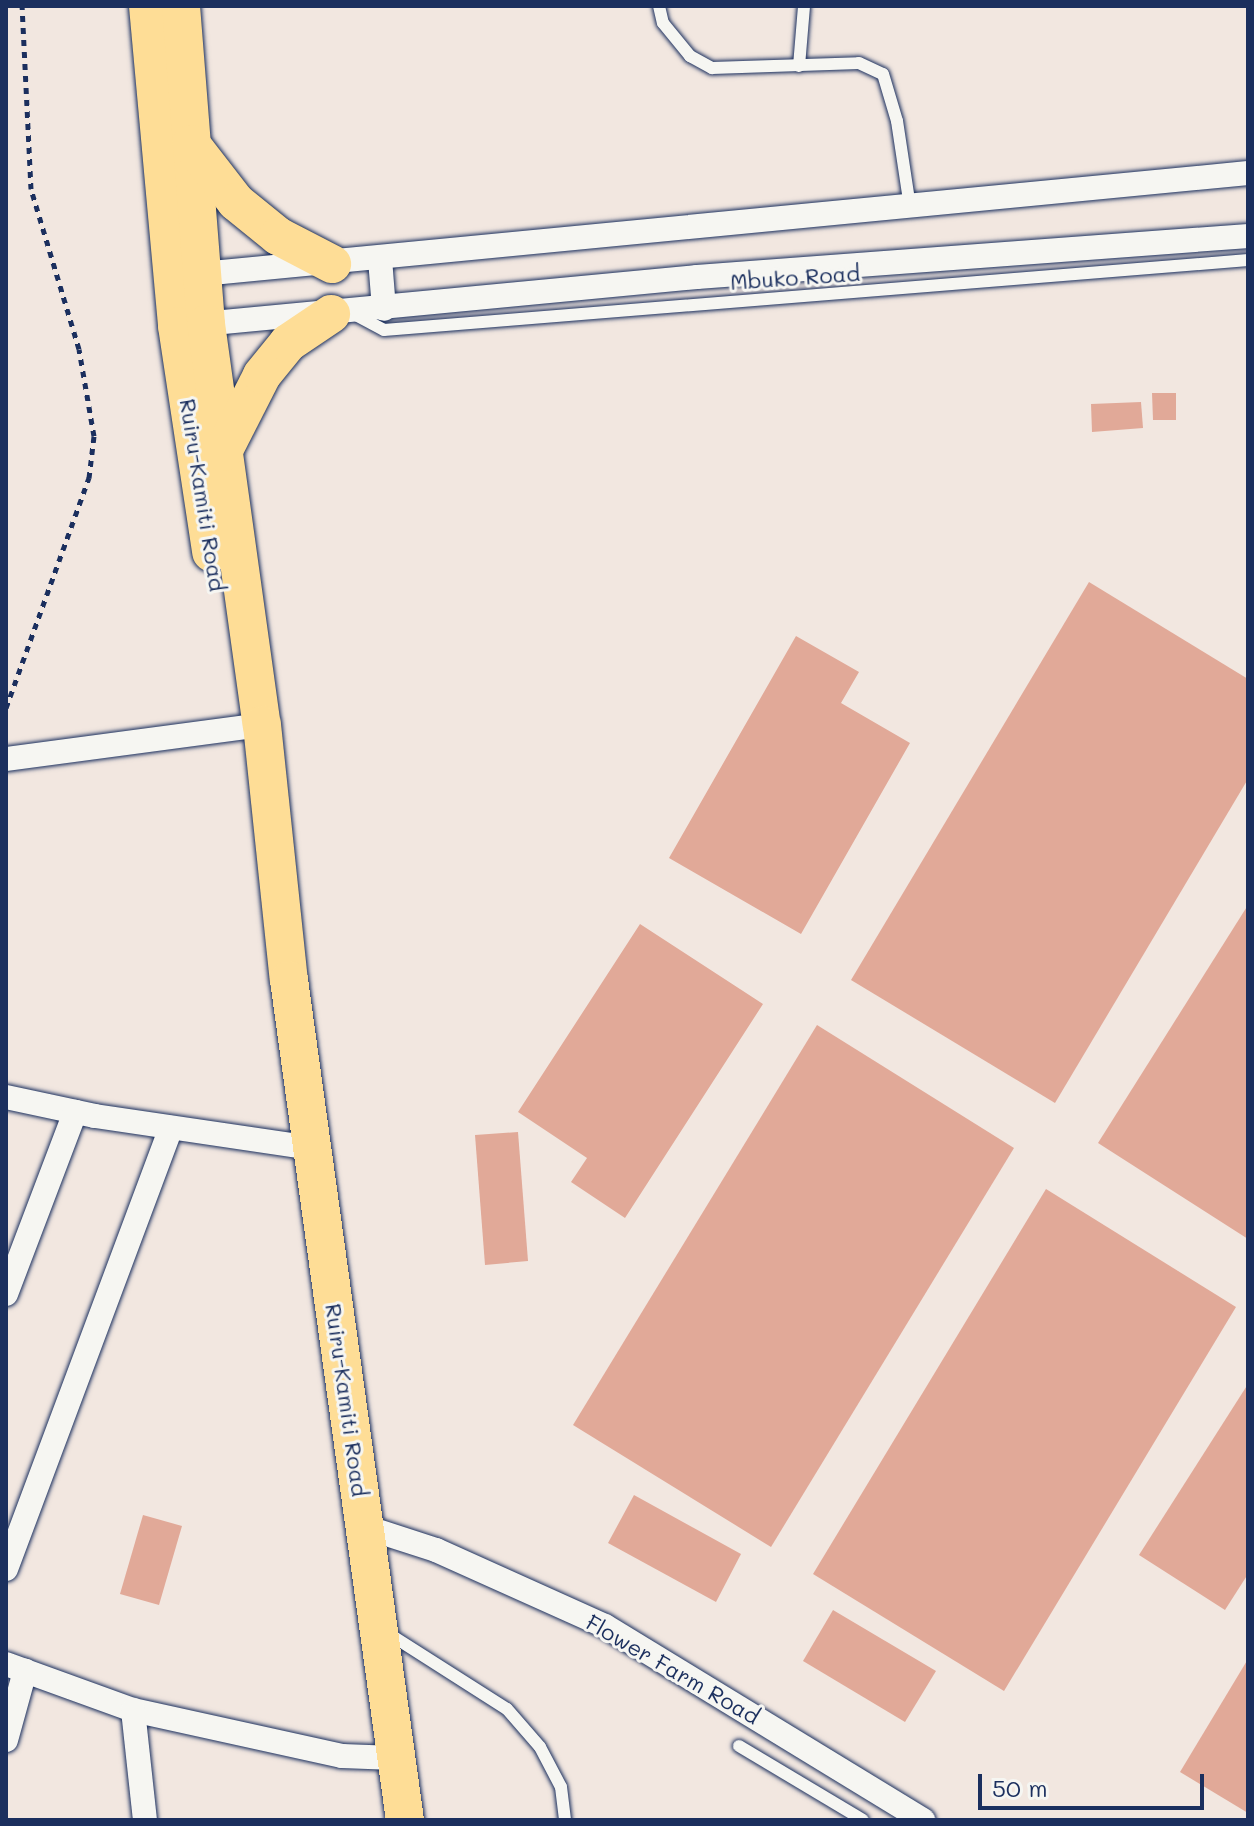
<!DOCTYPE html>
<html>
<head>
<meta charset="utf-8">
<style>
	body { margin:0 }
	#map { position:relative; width:1254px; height:1826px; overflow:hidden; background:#f2e7e0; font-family:Mali,sans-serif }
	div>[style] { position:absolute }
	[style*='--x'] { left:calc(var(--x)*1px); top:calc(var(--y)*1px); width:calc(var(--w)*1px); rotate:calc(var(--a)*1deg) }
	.building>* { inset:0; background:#e1a998 }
	.path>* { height:5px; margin-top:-2.5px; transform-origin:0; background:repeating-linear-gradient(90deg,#1b2f5e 0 6px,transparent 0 12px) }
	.roads { filter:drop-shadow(0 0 2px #1b2f5e) drop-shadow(0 0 2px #1b2f5e) }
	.lane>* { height:12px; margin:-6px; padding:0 6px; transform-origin:6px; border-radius:6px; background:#f6f6f2 }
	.street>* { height:24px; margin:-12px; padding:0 12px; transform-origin:12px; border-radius:12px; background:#f6f6f2 }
	.primary>* { height:38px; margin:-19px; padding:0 19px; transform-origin:19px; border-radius:19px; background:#fedd96 }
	span { translate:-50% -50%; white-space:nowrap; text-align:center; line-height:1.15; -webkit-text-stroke:6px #f6f6f2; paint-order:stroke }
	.street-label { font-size:22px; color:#1b2f5e }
	.frame { position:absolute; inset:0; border:8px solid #1b2f5e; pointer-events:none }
	.scale { position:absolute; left:978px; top:1774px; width:226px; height:36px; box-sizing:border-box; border:4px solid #1b2f5e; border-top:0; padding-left:10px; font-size:24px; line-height:28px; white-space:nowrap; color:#1b2f5e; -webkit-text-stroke:6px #f6f6f2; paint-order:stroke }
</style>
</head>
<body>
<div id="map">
	<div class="building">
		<i style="clip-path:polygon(1152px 393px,1176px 393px,1176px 420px,1153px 420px)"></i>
		<i style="clip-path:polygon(1141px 402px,1143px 428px,1092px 432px,1091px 404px)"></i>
		<i style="clip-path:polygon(1089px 582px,1248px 679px,1248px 779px,1055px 1103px,851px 980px)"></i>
		<i style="clip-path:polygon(796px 636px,859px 672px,841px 703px,910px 743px,801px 934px,669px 858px)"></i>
		<i style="clip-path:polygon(1248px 905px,1248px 1239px,1098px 1143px)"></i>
		<i style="clip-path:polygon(640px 924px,763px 1004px,625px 1218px,571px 1182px,587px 1158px,518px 1112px)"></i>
		<i style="clip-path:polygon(817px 1025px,1014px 1148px,771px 1547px,573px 1425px)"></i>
		<i style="clip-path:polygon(518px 1132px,528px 1261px,485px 1265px,475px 1135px)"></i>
		<i style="clip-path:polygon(1046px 1189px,1236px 1307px,1004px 1691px,813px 1574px)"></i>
		<i style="clip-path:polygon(1248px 1384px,1248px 1574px,1225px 1610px,1139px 1555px)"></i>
		<i style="clip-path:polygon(634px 1495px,741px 1554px,716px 1602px,608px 1543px)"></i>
		<i style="clip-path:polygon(143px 1515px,182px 1526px,159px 1605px,120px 1594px)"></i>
		<i style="clip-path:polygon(833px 1610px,936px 1671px,905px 1722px,803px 1661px)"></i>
		<i style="clip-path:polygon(1248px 1659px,1248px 1813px,1180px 1772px)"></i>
	</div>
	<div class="path">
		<i style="--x:6;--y:708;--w:245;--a:-70.2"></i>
		<i style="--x:89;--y:478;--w:42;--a:-83.2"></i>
		<i style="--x:94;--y:436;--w:88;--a:-99.8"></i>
		<i style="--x:79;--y:349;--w:167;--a:-106.7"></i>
		<i style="--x:31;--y:189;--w:183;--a:-92.8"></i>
	</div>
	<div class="roads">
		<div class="lane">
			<i style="--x:659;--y:6;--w:17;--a:77"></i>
			<i style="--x:663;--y:23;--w:43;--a:50.7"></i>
			<i style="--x:690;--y:56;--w:25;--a:29"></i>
			<i style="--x:712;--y:68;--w:147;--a:-1.9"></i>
			<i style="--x:859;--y:63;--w:26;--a:25"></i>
			<i style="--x:883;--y:74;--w:49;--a:73.4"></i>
			<i style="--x:897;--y:121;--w:87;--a:81.4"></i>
			<i style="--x:799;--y:66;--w:60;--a:-85.2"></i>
			<i style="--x:352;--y:313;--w:36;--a:28"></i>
			<i style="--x:384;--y:330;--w:867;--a:-4.63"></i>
			<i style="--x:386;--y:1632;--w:143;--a:32.5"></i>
			<i style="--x:507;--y:1709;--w:50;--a:49"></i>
			<i style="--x:540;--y:1747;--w:45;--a:62.3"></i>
			<i style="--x:561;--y:1787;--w:33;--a:83"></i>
			<i style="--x:739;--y:1746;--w:144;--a:30.8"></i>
		</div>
		<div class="street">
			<i style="--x:380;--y:259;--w:50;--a:85.4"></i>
			<i style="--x:191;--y:275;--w:1062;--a:-5.51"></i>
			<i style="--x:192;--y:325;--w:507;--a:-5.43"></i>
			<i style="--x:697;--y:277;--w:553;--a:-4.26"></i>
			<i style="--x:6;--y:759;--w:258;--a:-7.6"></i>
			<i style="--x:6;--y:1097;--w:91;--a:12.1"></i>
			<i style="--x:95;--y:1116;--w:220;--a:8.4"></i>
			<i style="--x:6;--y:1294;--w:195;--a:-69.2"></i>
			<i style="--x:365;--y:1527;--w:75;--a:17.9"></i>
			<i style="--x:436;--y:1550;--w:185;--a:24.2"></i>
			<i style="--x:605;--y:1626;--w:373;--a:31.4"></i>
			<i style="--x:6;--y:1569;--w:471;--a:-69.5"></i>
			<i style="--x:6;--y:1664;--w:135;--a:19.9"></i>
			<i style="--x:133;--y:1710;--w:214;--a:12.4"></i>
			<i style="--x:342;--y:1756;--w:53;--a:2.2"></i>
			<i style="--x:133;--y:1710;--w:111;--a:83.8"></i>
			<i style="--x:6;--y:1740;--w:72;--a:-74.6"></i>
		</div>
		<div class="primary">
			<i style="--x:148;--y:6;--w:321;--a:84.8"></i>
			<i style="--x:177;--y:326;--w:229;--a:81.4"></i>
			<i style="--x:181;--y:6;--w:319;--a:85.5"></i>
			<i style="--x:206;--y:324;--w:405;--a:82.1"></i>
			<i style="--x:262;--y:725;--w:256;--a:84"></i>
			<i style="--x:289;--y:980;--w:848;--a:82.14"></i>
			<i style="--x:191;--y:144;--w:73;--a:52.2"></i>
			<i style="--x:236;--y:202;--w:54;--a:39"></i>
			<i style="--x:278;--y:236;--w:61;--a:27.4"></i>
			<i style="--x:223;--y:452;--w:86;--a:-63.1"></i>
			<i style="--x:262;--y:375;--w:41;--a:-50.9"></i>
			<i style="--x:288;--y:343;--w:52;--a:-34"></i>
		</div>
	</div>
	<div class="street-label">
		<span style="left:795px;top:277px;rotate:-4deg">Mbuko Road</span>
		<span style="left:203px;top:495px;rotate:81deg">Ruiru-Kamiti Road</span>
		<span style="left:347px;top:1400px;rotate:82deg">Ruiru-Kamiti Road</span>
		<span style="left:673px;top:1669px;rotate:30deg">Flower Farm Road</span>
	</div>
	<div class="frame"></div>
	<div class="scale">50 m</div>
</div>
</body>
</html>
